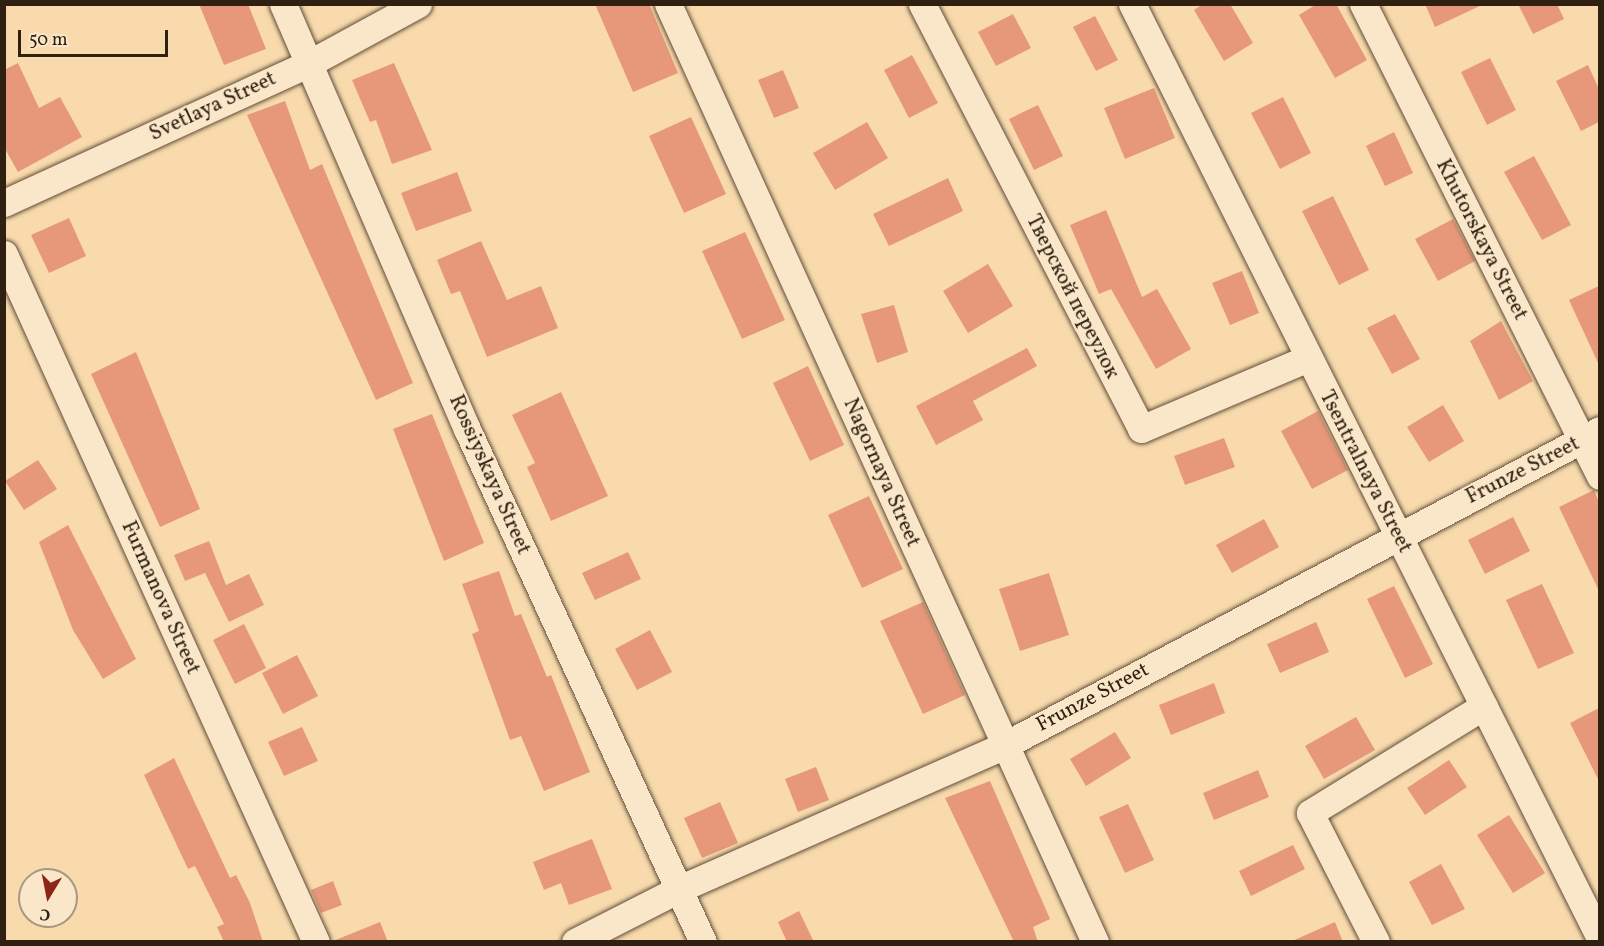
<!DOCTYPE html>
<html>
<head>
<meta charset="utf-8">
<style>
	body { margin:0 }
	#map { position:relative; width:1604px; height:946px; overflow:hidden; background:#f8daad; font-family:Vollkorn,serif }
	div>[style] { position:absolute }
	[style*='--x'] { left:calc(var(--x)*1px); top:calc(var(--y)*1px); width:calc(var(--w)*1px); rotate:calc(var(--a)*1deg) }
	.building>* { inset:0; background:#e7987b }
	.roads { filter:drop-shadow(0 0 2px #614e38) drop-shadow(0 0 2px #614e38) }
	.minor>* { height:27px; margin:-13.5px; padding:0 13.5px; transform-origin:13.5px; border-radius:13.5px; background:#fae7ca }
	span { translate:-50% -50%; white-space:nowrap; text-align:center; line-height:1.15; -webkit-text-stroke:4.5px #fae7ca; paint-order:stroke }
	.street-label { font-size:21px; color:#2f2011 }
	.frame { position:absolute; inset:0; border:6px solid #2f2011; pointer-events:none }
	.north { position:absolute; left:18px; top:868px; width:60px; height:60px; box-sizing:border-box; background:#fae7ca; border:2px solid #a99780; border-radius:50%; rotate:190deg; font-size:16px; font-weight:700; line-height:24px; text-align:center; color:#2f2011 }
	.north::after { content:''; display:block; margin:auto; width:21px; height:27px; background:#8f2418; clip-path:polygon(50% 0,100% 100%,50% 72%,0 100%) }
	.scale { position:absolute; left:18px; top:30px; width:150px; height:27px; box-sizing:border-box; border:3px solid #2f2011; border-top:0; padding-left:8px; font-size:18px; line-height:21px; white-space:nowrap; color:#2f2011; -webkit-text-stroke:4px #fae7ca; paint-order:stroke }
</style>
</head>
<body>
<div id="map">
	<div class="building">
		<i style="clip-path:polygon(199px 4px,248px 4px,266px 49px,224px 65px)"></i>
		<i style="clip-path:polygon(595px 4px,649px 4px,678px 73px,633px 92px)"></i>
		<i style="clip-path:polygon(1203px 4px,1230px 4px,1253px 43px,1224px 61px,1194px 10px)"></i>
		<i style="clip-path:polygon(1317px 4px,1336px 4px,1367px 60px,1335px 78px,1299px 15px)"></i>
		<i style="clip-path:polygon(1425px 4px,1484px 4px,1435px 27px)"></i>
		<i style="clip-path:polygon(1518px 4px,1557px 4px,1564px 19px,1533px 34px)"></i>
		<i style="clip-path:polygon(1013px 14px,1031px 48px,996px 66px,978px 32px)"></i>
		<i style="clip-path:polygon(1095px 16px,1118px 60px,1096px 71px,1073px 27px)"></i>
		<i style="clip-path:polygon(912px 55px,938px 103px,909px 118px,884px 70px)"></i>
		<i style="clip-path:polygon(1490px 58px,1516px 110px,1487px 125px,1461px 72px)"></i>
		<i style="clip-path:polygon(18px 63px,39px 108px,60px 97px,82px 137px,18px 172px,4px 147px,4px 70px)"></i>
		<i style="clip-path:polygon(394px 63px,432px 150px,392px 164px,376px 120px,370px 122px,352px 80px)"></i>
		<i style="clip-path:polygon(1588px 65px,1599px 89px,1599px 122px,1581px 131px,1556px 81px)"></i>
		<i style="clip-path:polygon(783px 70px,799px 108px,774px 118px,758px 80px)"></i>
		<i style="clip-path:polygon(1154px 88px,1175px 138px,1125px 159px,1104px 108px)"></i>
		<i style="clip-path:polygon(1283px 97px,1311px 153px,1280px 169px,1251px 113px)"></i>
		<i style="clip-path:polygon(285px 101px,310px 170px,322px 164px,413px 383px,376px 400px,247px 115px)"></i>
		<i style="clip-path:polygon(1038px 105px,1063px 156px,1034px 170px,1009px 119px)"></i>
		<i style="clip-path:polygon(691px 117px,726px 194px,684px 213px,649px 136px)"></i>
		<i style="clip-path:polygon(867px 122px,888px 158px,835px 190px,813px 153px)"></i>
		<i style="clip-path:polygon(1394px 132px,1413px 173px,1385px 186px,1366px 146px)"></i>
		<i style="clip-path:polygon(1534px 156px,1571px 225px,1542px 240px,1504px 172px)"></i>
		<i style="clip-path:polygon(457px 172px,472px 211px,416px 231px,401px 193px)"></i>
		<i style="clip-path:polygon(948px 178px,963px 211px,889px 246px,873px 214px)"></i>
		<i style="clip-path:polygon(1333px 196px,1369px 270px,1339px 285px,1302px 211px)"></i>
		<i style="clip-path:polygon(1106px 210px,1142px 297px,1157px 289px,1191px 349px,1156px 369px,1111px 289px,1099px 294px,1070px 225px)"></i>
		<i style="clip-path:polygon(69px 218px,86px 256px,49px 273px,31px 235px)"></i>
		<i style="clip-path:polygon(1453px 219px,1475px 261px,1438px 281px,1415px 239px)"></i>
		<i style="clip-path:polygon(745px 232px,785px 320px,742px 339px,702px 251px)"></i>
		<i style="clip-path:polygon(481px 241px,507px 300px,541px 286px,558px 328px,487px 357px,460px 291px,451px 294px,437px 260px)"></i>
		<i style="clip-path:polygon(988px 264px,1013px 306px,968px 333px,943px 291px)"></i>
		<i style="clip-path:polygon(1242px 271px,1259px 313px,1230px 325px,1212px 283px)"></i>
		<i style="clip-path:polygon(1599px 286px,1599px 365px,1569px 300px)"></i>
		<i style="clip-path:polygon(894px 305px,908px 352px,877px 363px,861px 314px)"></i>
		<i style="clip-path:polygon(1395px 314px,1420px 359px,1392px 374px,1367px 328px)"></i>
		<i style="clip-path:polygon(1501px 321px,1533px 381px,1499px 400px,1470px 341px)"></i>
		<i style="clip-path:polygon(1027px 348px,1037px 366px,973px 401px,983px 420px,936px 445px,916px 406px)"></i>
		<i style="clip-path:polygon(136px 352px,200px 509px,160px 527px,91px 374px)"></i>
		<i style="clip-path:polygon(808px 366px,844px 445px,810px 461px,773px 383px)"></i>
		<i style="clip-path:polygon(561px 392px,608px 496px,551px 521px,527px 467px,535px 463px,512px 415px)"></i>
		<i style="clip-path:polygon(1443px 405px,1464px 441px,1429px 462px,1407px 427px)"></i>
		<i style="clip-path:polygon(1318px 411px,1348px 470px,1312px 489px,1281px 431px)"></i>
		<i style="clip-path:polygon(432px 414px,484px 543px,444px 561px,393px 429px)"></i>
		<i style="clip-path:polygon(1224px 438px,1235px 467px,1185px 485px,1174px 456px)"></i>
		<i style="clip-path:polygon(38px 460px,57px 489px,24px 510px,5px 481px)"></i>
		<i style="clip-path:polygon(1594px 490px,1599px 502px,1599px 591px,1559px 507px)"></i>
		<i style="clip-path:polygon(869px 496px,903px 569px,862px 588px,828px 515px)"></i>
		<i style="clip-path:polygon(1513px 517px,1530px 551px,1485px 574px,1468px 540px)"></i>
		<i style="clip-path:polygon(1264px 519px,1279px 547px,1232px 573px,1216px 545px)"></i>
		<i style="clip-path:polygon(68px 525px,136px 659px,103px 679px,73px 630px,39px 542px)"></i>
		<i style="clip-path:polygon(209px 541px,226px 585px,249px 574px,264px 605px,229px 622px,205px 573px,185px 581px,174px 555px)"></i>
		<i style="clip-path:polygon(628px 552px,641px 579px,595px 600px,582px 573px)"></i>
		<i style="clip-path:polygon(499px 571px,515px 616px,521px 614px,547px 677px,551px 675px,590px 772px,544px 791px,521px 736px,510px 740px,472px 634px,479px 631px,462px 584px)"></i>
		<i style="clip-path:polygon(1049px 573px,1069px 635px,1020px 651px,999px 589px)"></i>
		<i style="clip-path:polygon(1542px 584px,1574px 653px,1538px 669px,1506px 600px)"></i>
		<i style="clip-path:polygon(1394px 586px,1433px 664px,1405px 678px,1367px 599px)"></i>
		<i style="clip-path:polygon(923px 602px,965px 695px,923px 714px,880px 621px)"></i>
		<i style="clip-path:polygon(1316px 622px,1329px 652px,1280px 673px,1267px 644px)"></i>
		<i style="clip-path:polygon(244px 624px,266px 668px,235px 684px,213px 640px)"></i>
		<i style="clip-path:polygon(650px 630px,672px 672px,637px 690px,615px 649px)"></i>
		<i style="clip-path:polygon(297px 655px,318px 696px,283px 714px,262px 673px)"></i>
		<i style="clip-path:polygon(1214px 683px,1225px 713px,1171px 735px,1159px 705px)"></i>
		<i style="clip-path:polygon(1599px 708px,1599px 781px,1570px 723px)"></i>
		<i style="clip-path:polygon(1356px 717px,1375px 750px,1324px 779px,1305px 746px)"></i>
		<i style="clip-path:polygon(302px 727px,318px 761px,284px 776px,268px 742px)"></i>
		<i style="clip-path:polygon(1115px 732px,1131px 758px,1086px 786px,1070px 759px)"></i>
		<i style="clip-path:polygon(174px 758px,230px 878px,236px 875px,250px 903px,263px 942px,224px 942px,217px 927px,224px 924px,195px 866px,188px 869px,144px 775px)"></i>
		<i style="clip-path:polygon(1449px 760px,1467px 787px,1425px 815px,1407px 788px)"></i>
		<i style="clip-path:polygon(816px 767px,829px 800px,798px 812px,785px 779px)"></i>
		<i style="clip-path:polygon(1258px 770px,1269px 797px,1214px 820px,1203px 793px)"></i>
		<i style="clip-path:polygon(990px 781px,1050px 919px,1033px 927px,1038px 942px,1014px 942px,945px 798px)"></i>
		<i style="clip-path:polygon(720px 802px,738px 843px,702px 858px,684px 818px)"></i>
		<i style="clip-path:polygon(1128px 804px,1154px 860px,1125px 873px,1099px 817px)"></i>
		<i style="clip-path:polygon(1509px 815px,1545px 873px,1513px 893px,1477px 835px)"></i>
		<i style="clip-path:polygon(592px 839px,612px 889px,569px 905px,561px 883px,544px 890px,533px 862px)"></i>
		<i style="clip-path:polygon(1293px 845px,1305px 869px,1251px 896px,1239px 871px)"></i>
		<i style="clip-path:polygon(1441px 864px,1465px 909px,1432px 925px,1409px 882px)"></i>
		<i style="clip-path:polygon(333px 881px,342px 905px,321px 913px,311px 890px)"></i>
		<i style="clip-path:polygon(799px 911px,814px 942px,787px 942px,778px 922px)"></i>
		<i style="clip-path:polygon(380px 922px,388px 942px,333px 942px,333px 941px)"></i>
		<i style="clip-path:polygon(1335px 922px,1343px 942px,1290px 942px)"></i>
	</div>
	<div class="roads">
		<div class="minor">
			<i style="--x:283;--y:4;--w:463;--a:66.6"></i>
			<i style="--x:467;--y:429;--w:565;--a:65.3"></i>
			<i style="--x:668;--y:4;--w:1031;--a:65.52"></i>
			<i style="--x:922;--y:4;--w:478;--a:62.7"></i>
			<i style="--x:1141;--y:429;--w:179;--a:-23"></i>
			<i style="--x:1132;--y:4;--w:1045;--a:63.39"></i>
			<i style="--x:1363;--y:4;--w:528;--a:63.34"></i>
			<i style="--x:4;--y:203;--w:337;--a:-24.6"></i>
			<i style="--x:310;--y:63;--w:123;--a:-28.6"></i>
			<i style="--x:4;--y:254;--w:755;--a:65.61"></i>
			<i style="--x:575;--y:942;--w:117;--a:-27"></i>
			<i style="--x:679;--y:889;--w:356;--a:-23.8"></i>
			<i style="--x:1005;--y:745;--w:673;--a:-27.9"></i>
			<i style="--x:1376;--y:942;--w:145;--a:-117.1"></i>
			<i style="--x:1310;--y:813;--w:204;--a:-31.6"></i>
		</div>
	</div>
	<div class="street-label">
		<span style="left:213px;top:107px;rotate:-25deg">Svetlaya Street</span>
		<span style="left:1481px;top:240px;rotate:63deg">Khutorskaya Street</span>
		<span style="left:1072px;top:297px;rotate:63deg">Тверской переулок</span>
		<span style="left:1523px;top:471px;rotate:-27deg">Frunze Street</span>
		<span style="left:1365px;top:472px;rotate:63deg">Tsentralnaya Street</span>
		<span style="left:881px;top:473px;rotate:66deg">Nagornaya Street</span>
		<span style="left:489px;top:475px;rotate:66deg">Rossiyskaya Street</span>
		<span style="left:160px;top:598px;rotate:66deg">Furmanova Street</span>
		<span style="left:1093px;top:698px;rotate:-28deg">Frunze Street</span>
	</div>
	<div class="frame"></div>
	<div class="north">С</div>
	<div class="scale">50 m</div>
</div>
</body>
</html>
